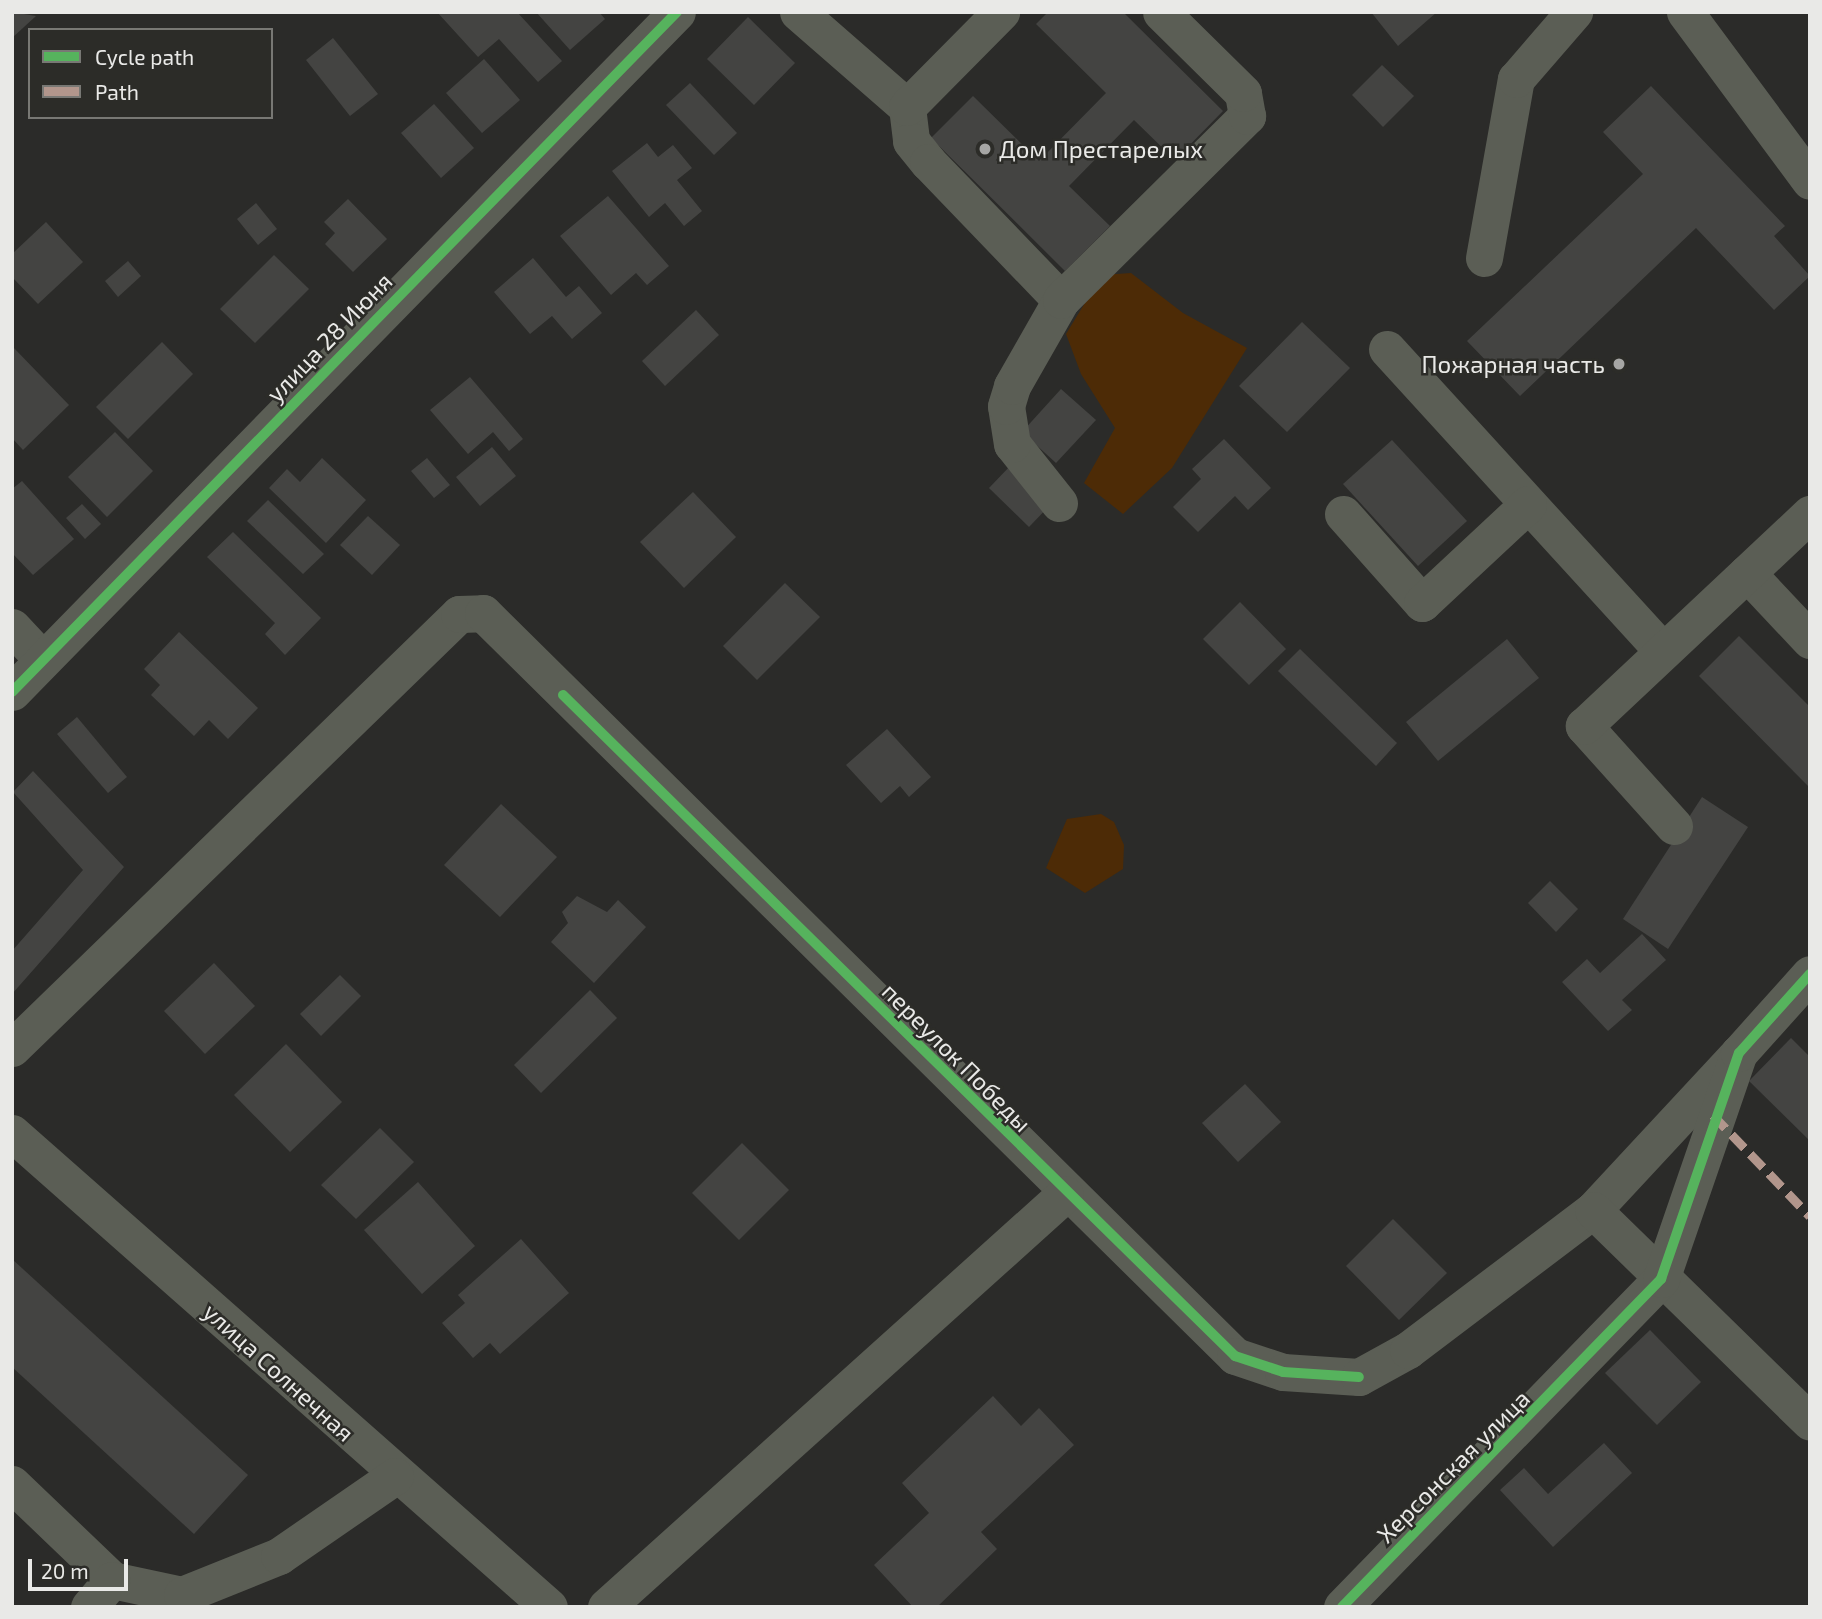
<!DOCTYPE html>
<html>
<head>
<meta charset="utf-8">
<style>
	body { margin:0 }
	#map { position:relative; width:1822px; height:1619px; overflow:hidden; background:#2b2b29; font-family:"Exo 2",sans-serif }
	div>[style] { position:absolute }
	[style*='--x'] { left:calc(var(--x)*1px); top:calc(var(--y)*1px); width:calc(var(--w)*1px); rotate:calc(var(--a)*1deg) }
	.green>* { inset:0; background:#4d2b06 }
	.building>* { inset:0; background:#444442 }
	.minor>* { height:37px; margin:-18.5px; padding:0 18.5px; transform-origin:18.5px; border-radius:18.5px; background:#5b5e55 }
	.quiet>* { height:9px; margin-top:-4.5px; transform-origin:0; background:repeating-linear-gradient(90deg,#b2968c 0 18px,transparent 0 27px) }
	.cycleway>* { height:10px; margin:-5px; padding:0 5px; transform-origin:5px; border-radius:5px; background:#56b35d }
	.dots>* { width:19px; height:19px; translate:-50% -50%; box-sizing:border-box; border:4px solid #2c2c28; border-radius:50% }
	span { translate:-50% -50%; white-space:nowrap; text-align:center; line-height:1.15; -webkit-text-stroke:5px #2c2c28; paint-order:stroke }
	.poi-label { font-size:24px; color:#e9e9e7 }
	.left { translate:0 -50%; text-align:left }
	.right { translate:-100% -50%; text-align:right }
	.street-label { font-size:24px; color:#e9e9e7 }
	.frame { position:absolute; inset:0; border:14px solid #e9e9e7; pointer-events:none }
	.legend { position:absolute; left:28px; top:28px; width:245px; height:91px; box-sizing:border-box; background:#2c2c28; border:2px solid #787874; margin:0; padding:9px 12px; list-style:none; font-size:21px; color:#e9e9e7 }
	.legend li { display:flex; align-items:center; gap:14px; height:35px }
	.legend b { width:35px; border:2px solid #787874 }
	.scale { position:absolute; left:28px; top:1559px; width:100px; height:32px; box-sizing:border-box; border:4px solid #e9e9e7; border-top:0; padding-left:9px; font-size:21px; line-height:24px; white-space:nowrap; color:#e9e9e7; -webkit-text-stroke:5px #2c2c28; paint-order:stroke }
</style>
</head>
<body>
<div id="map">
	<div class="green">
		<i style="clip-path:polygon(1131px 273px,1183px 313px,1247px 348px,1172px 468px,1123px 514px,1084px 483px,1115px 428px,1081px 374px,1066px 334px,1102px 275px)"></i>
		<i style="clip-path:polygon(1101px 814px,1114px 822px,1124px 845px,1123px 869px,1085px 893px,1046px 868px,1067px 819px)"></i>
	</div>
	<div class="building">
		<i style="clip-path:polygon(12px 12px,36px 16px,12px 38px)"></i>
		<i style="clip-path:polygon(437px 12px,517px 12px,562px 61px,538px 82px,499px 39px,478px 57px)"></i>
		<i style="clip-path:polygon(536px 12px,599px 12px,605px 19px,570px 50px)"></i>
		<i style="clip-path:polygon(1048px 12px,1123px 12px,1223px 111px,1175px 160px,1134px 120px,1069px 186px,1110px 226px,1065px 271px,931px 138px,973px 96px,1039px 161px,1106px 93px,1036px 24px)"></i>
		<i style="clip-path:polygon(1371px 12px,1437px 12px,1398px 46px)"></i>
		<i style="clip-path:polygon(748px 17px,795px 63px,754px 105px,707px 59px)"></i>
		<i style="clip-path:polygon(333px 38px,378px 94px,350px 116px,306px 60px)"></i>
		<i style="clip-path:polygon(484px 59px,520px 100px,482px 133px,446px 93px)"></i>
		<i style="clip-path:polygon(1382px 65px,1414px 96px,1383px 127px,1352px 95px)"></i>
		<i style="clip-path:polygon(690px 83px,737px 133px,714px 155px,666px 105px)"></i>
		<i style="clip-path:polygon(1651px 86px,1785px 226px,1774px 236px,1810px 276px,1774px 310px,1696px 228px,1520px 396px,1467px 341px,1643px 174px,1603px 132px)"></i>
		<i style="clip-path:polygon(434px 104px,474px 148px,441px 178px,401px 133px)"></i>
		<i style="clip-path:polygon(647px 143px,658px 157px,673px 145px,692px 168px,677px 180px,702px 211px,684px 226px,665px 203px,649px 217px,612px 171px)"></i>
		<i style="clip-path:polygon(608px 196px,669px 266px,647px 285px,636px 273px,611px 295px,560px 236px)"></i>
		<i style="clip-path:polygon(348px 199px,387px 239px,353px 272px,325px 244px,335px 233px,324px 222px)"></i>
		<i style="clip-path:polygon(256px 203px,277px 229px,258px 245px,237px 219px)"></i>
		<i style="clip-path:polygon(46px 222px,83px 262px,38px 304px,12px 277px,12px 254px)"></i>
		<i style="clip-path:polygon(274px 255px,309px 289px,255px 343px,220px 309px)"></i>
		<i style="clip-path:polygon(533px 258px,566px 297px,579px 286px,602px 313px,572px 339px,552px 316px,530px 334px,494px 292px)"></i>
		<i style="clip-path:polygon(128px 261px,141px 276px,118px 297px,105px 281px)"></i>
		<i style="clip-path:polygon(696px 310px,719px 335px,665px 386px,642px 361px)"></i>
		<i style="clip-path:polygon(1302px 322px,1350px 368px,1287px 432px,1239px 386px)"></i>
		<i style="clip-path:polygon(162px 342px,193px 374px,128px 439px,96px 407px)"></i>
		<i style="clip-path:polygon(12px 346px,69px 405px,23px 450px,12px 438px)"></i>
		<i style="clip-path:polygon(470px 377px,523px 439px,509px 451px,493px 432px,468px 454px,430px 410px)"></i>
		<i style="clip-path:polygon(1061px 389px,1096px 420px,1056px 463px,1022px 432px)"></i>
		<i style="clip-path:polygon(115px 432px,153px 471px,107px 517px,68px 477px)"></i>
		<i style="clip-path:polygon(1224px 439px,1271px 488px,1248px 510px,1235px 496px,1198px 532px,1173px 507px,1201px 479px,1192px 469px)"></i>
		<i style="clip-path:polygon(1392px 440px,1467px 521px,1418px 566px,1343px 484px)"></i>
		<i style="clip-path:polygon(492px 447px,516px 476px,480px 506px,456px 477px)"></i>
		<i style="clip-path:polygon(322px 458px,366px 500px,326px 543px,269px 488px,287px 469px,300px 482px)"></i>
		<i style="clip-path:polygon(427px 458px,450px 485px,434px 498px,411px 471px)"></i>
		<i style="clip-path:polygon(1012px 464px,1052px 503px,1029px 527px,989px 488px)"></i>
		<i style="clip-path:polygon(22px 481px,74px 539px,33px 575px,12px 553px,12px 489px)"></i>
		<i style="clip-path:polygon(693px 492px,736px 537px,684px 588px,640px 542px)"></i>
		<i style="clip-path:polygon(268px 500px,324px 554px,303px 574px,247px 521px)"></i>
		<i style="clip-path:polygon(82px 504px,101px 524px,85px 539px,66px 518px)"></i>
		<i style="clip-path:polygon(368px 516px,400px 545px,372px 575px,340px 545px)"></i>
		<i style="clip-path:polygon(233px 532px,321px 618px,285px 655px,265px 634px,275px 623px,207px 557px)"></i>
		<i style="clip-path:polygon(785px 583px,820px 617px,757px 680px,723px 646px)"></i>
		<i style="clip-path:polygon(1240px 602px,1286px 649px,1249px 685px,1203px 639px)"></i>
		<i style="clip-path:polygon(179px 632px,258px 708px,228px 739px,209px 720px,194px 736px,151px 695px,160px 685px,144px 669px)"></i>
		<i style="clip-path:polygon(1739px 636px,1810px 707px,1810px 788px,1699px 676px)"></i>
		<i style="clip-path:polygon(1507px 639px,1539px 678px,1438px 761px,1406px 722px)"></i>
		<i style="clip-path:polygon(1300px 649px,1397px 743px,1376px 766px,1278px 671px)"></i>
		<i style="clip-path:polygon(77px 717px,127px 777px,108px 793px,57px 734px)"></i>
		<i style="clip-path:polygon(887px 729px,931px 777px,909px 797px,900px 786px,881px 803px,846px 765px)"></i>
		<i style="clip-path:polygon(33px 771px,124px 867px,12px 994px,12px 951px,83px 870px,13px 792px)"></i>
		<i style="clip-path:polygon(1702px 797px,1748px 827px,1668px 949px,1623px 919px)"></i>
		<i style="clip-path:polygon(501px 804px,557px 857px,500px 917px,444px 865px)"></i>
		<i style="clip-path:polygon(1550px 881px,1578px 909px,1556px 932px,1528px 903px)"></i>
		<i style="clip-path:polygon(577px 896px,607px 912px,618px 900px,646px 927px,594px 983px,551px 942px,568px 923px,562px 912px)"></i>
		<i style="clip-path:polygon(1642px 934px,1666px 960px,1622px 1000px,1632px 1010px,1608px 1031px,1562px 982px,1587px 959px,1600px 973px)"></i>
		<i style="clip-path:polygon(214px 963px,255px 1006px,205px 1054px,164px 1011px)"></i>
		<i style="clip-path:polygon(340px 975px,361px 996px,321px 1036px,300px 1014px)"></i>
		<i style="clip-path:polygon(590px 990px,617px 1018px,541px 1093px,514px 1065px)"></i>
		<i style="clip-path:polygon(1791px 1038px,1810px 1057px,1810px 1141px,1749px 1081px)"></i>
		<i style="clip-path:polygon(286px 1044px,342px 1102px,290px 1152px,234px 1095px)"></i>
		<i style="clip-path:polygon(1245px 1084px,1281px 1122px,1238px 1162px,1202px 1123px)"></i>
		<i style="clip-path:polygon(380px 1128px,414px 1162px,356px 1219px,321px 1185px)"></i>
		<i style="clip-path:polygon(742px 1143px,789px 1190px,739px 1240px,692px 1193px)"></i>
		<i style="clip-path:polygon(418px 1182px,475px 1246px,422px 1294px,364px 1230px)"></i>
		<i style="clip-path:polygon(1393px 1219px,1447px 1273px,1399px 1320px,1346px 1266px)"></i>
		<i style="clip-path:polygon(521px 1239px,569px 1293px,500px 1354px,490px 1343px,473px 1358px,442px 1323px,465px 1303px,458px 1295px)"></i>
		<i style="clip-path:polygon(12px 1259px,248px 1475px,194px 1534px,12px 1367px)"></i>
		<i style="clip-path:polygon(1650px 1330px,1701px 1382px,1657px 1425px,1605px 1373px)"></i>
		<i style="clip-path:polygon(993px 1396px,1021px 1426px,1039px 1408px,1074px 1445px,981px 1532px,997px 1549px,937px 1607px,913px 1607px,874px 1565px,929px 1513px,902px 1483px)"></i>
		<i style="clip-path:polygon(1604px 1443px,1632px 1473px,1553px 1547px,1500px 1490px,1524px 1468px,1548px 1494px)"></i>
	</div>
	<div class="minor">
		<i style="--x:798;--y:12;--w:145;--a:41.1"></i>
		<i style="--x:907;--y:107;--w:34;--a:83"></i>
		<i style="--x:911;--y:141;--w:27;--a:51"></i>
		<i style="--x:928;--y:162;--w:192;--a:46.1"></i>
		<i style="--x:1685;--y:12;--w:210;--a:53.5"></i>
		<i style="--x:907;--y:107;--w:134;--a:-45.3"></i>
		<i style="--x:1484;--y:258;--w:182;--a:-79.9"></i>
		<i style="--x:1516;--y:79;--w:89;--a:-49.1"></i>
		<i style="--x:1387;--y:349;--w:409;--a:47.6"></i>
		<i style="--x:1059;--y:503;--w:75;--a:-128.5"></i>
		<i style="--x:1012;--y:444;--w:38;--a:-99"></i>
		<i style="--x:1006;--y:406;--w:21;--a:-73"></i>
		<i style="--x:1012;--y:386;--w:99;--a:-60.3"></i>
		<i style="--x:1061;--y:300;--w:262;--a:-44.7"></i>
		<i style="--x:1247;--y:116;--w:23;--a:-100"></i>
		<i style="--x:1243;--y:93;--w:115;--a:-135.4"></i>
		<i style="--x:1343;--y:514;--w:119;--a:48.4"></i>
		<i style="--x:1422;--y:603;--w:145;--a:-43"></i>
		<i style="--x:1747;--y:573;--w:92;--a:46.8"></i>
		<i style="--x:12;--y:627;--w:44;--a:46.8"></i>
		<i style="--x:12;--y:692;--w:951;--a:-45.64"></i>
		<i style="--x:1674;--y:826;--w:135;--a:-132"></i>
		<i style="--x:1584;--y:726;--w:310;--a:-43.2"></i>
		<i style="--x:12;--y:1048;--w:623;--a:-44.15"></i>
		<i style="--x:459;--y:614;--w:24;--a:-2"></i>
		<i style="--x:483;--y:613;--w:1057;--a:44.66"></i>
		<i style="--x:1235;--y:1356;--w:51;--a:18.4"></i>
		<i style="--x:1283;--y:1372;--w:76;--a:3.8"></i>
		<i style="--x:1359;--y:1377;--w:56;--a:-28.9"></i>
		<i style="--x:1408;--y:1350;--w:232;--a:-37.1"></i>
		<i style="--x:1593;--y:1210;--w:214;--a:-47.1"></i>
		<i style="--x:12;--y:1133;--w:716;--a:41.43"></i>
		<i style="--x:1593;--y:1210;--w:303;--a:44.3"></i>
		<i style="--x:12;--y:1484;--w:139;--a:43.8"></i>
		<i style="--x:112;--y:1580;--w:72;--a:12.1"></i>
		<i style="--x:182;--y:1595;--w:105;--a:-21.9"></i>
		<i style="--x:279;--y:1556;--w:141;--a:-34.6"></i>
		<i style="--x:89;--y:1607;--w:35;--a:-50"></i>
		<i style="--x:606;--y:1607;--w:617;--a:-41.98"></i>
		<i style="--x:1342;--y:1607;--w:458;--a:-45.8"></i>
		<i style="--x:1661;--y:1279;--w:239;--a:-71"></i>
		<i style="--x:1739;--y:1053;--w:106;--a:-48.1"></i>
	</div>
	<div class="quiet">
		<i style="--x:1713;--y:1115;--w:140;--a:46.2"></i>
	</div>
	<div class="cycleway">
		<i style="--x:12;--y:692;--w:951;--a:-45.64"></i>
		<i style="--x:563;--y:695;--w:943;--a:44.53"></i>
		<i style="--x:1235;--y:1356;--w:51;--a:18.4"></i>
		<i style="--x:1283;--y:1372;--w:76;--a:3.8"></i>
		<i style="--x:1342;--y:1607;--w:458;--a:-45.8"></i>
		<i style="--x:1661;--y:1279;--w:239;--a:-71"></i>
		<i style="--x:1739;--y:1053;--w:106;--a:-48.1"></i>
	</div>
	<div class="dots">
		<i style="left:985px;top:149px;background:#a6a6a4"></i>
		<i style="left:1619px;top:364px;background:#a6a6a4"></i>
	</div>
	<div class="poi-label">
		<span class="left" style="left:999px;top:149px">Дом Престарелых</span>
		<span class="right" style="left:1605px;top:364px">Пожарная часть</span>
	</div>
	<div class="street-label">
		<span style="left:329px;top:337px;rotate:-46deg">улица 28 Июня</span>
		<span style="left:957px;top:1057px;rotate:45deg">переулок Победы</span>
		<span style="left:279px;top:1372px;rotate:42deg">улица Солнечная</span>
		<span style="left:1453px;top:1466px;rotate:-45deg">Херсонская улица</span>
	</div>
	<div class="frame"></div>
	<ul class="legend">
	<li><b style="height:9px;background:#56b35d"></b>Cycle path</li>
	<li><b style="height:9px;background:#b2968c"></b>Path</li>
	</ul>
	<div class="scale">20 m</div>
</div>
</body>
</html>
